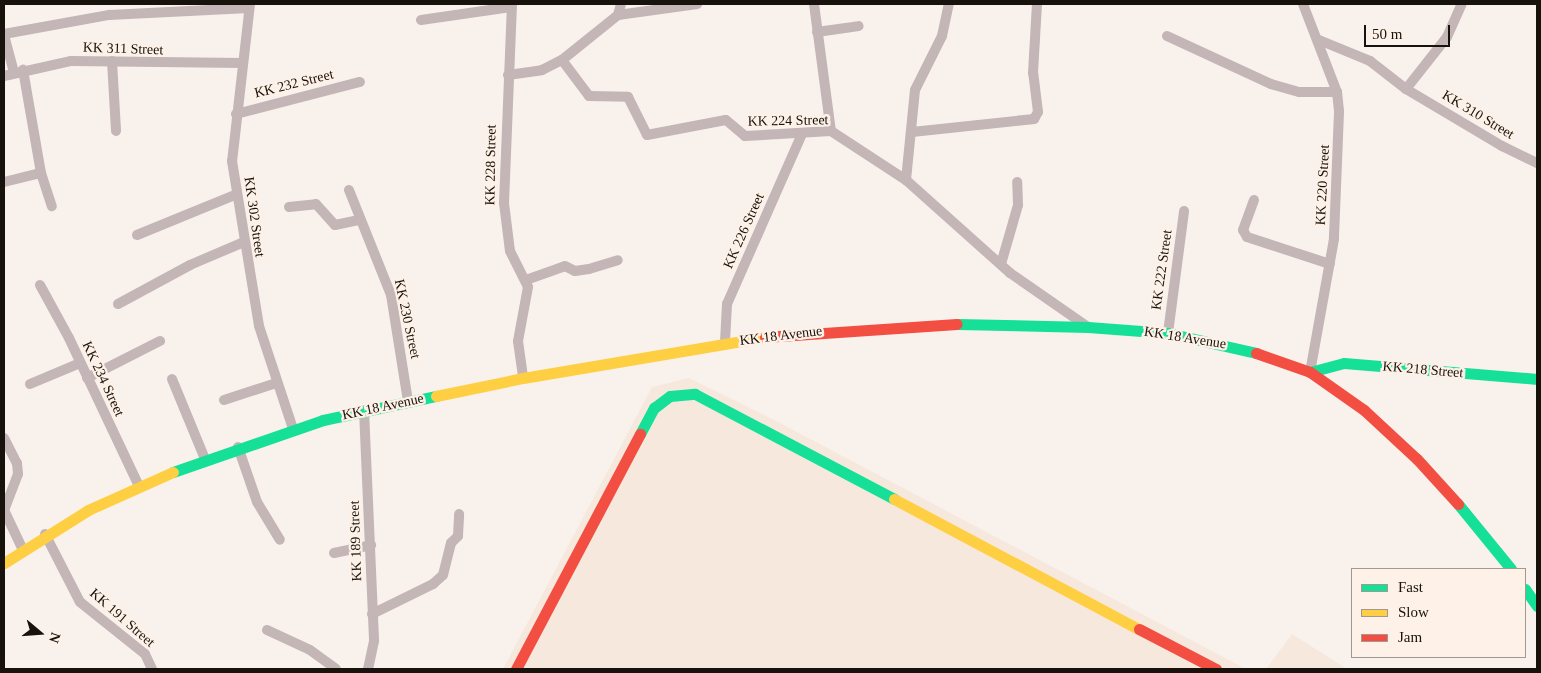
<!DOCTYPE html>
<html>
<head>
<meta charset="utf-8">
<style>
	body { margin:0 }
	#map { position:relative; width:1541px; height:673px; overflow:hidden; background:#f9f2ec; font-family:Georgia,serif }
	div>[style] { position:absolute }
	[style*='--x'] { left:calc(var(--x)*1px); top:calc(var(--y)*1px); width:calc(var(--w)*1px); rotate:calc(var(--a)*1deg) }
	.built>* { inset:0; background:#f6e8dc }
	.street>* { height:10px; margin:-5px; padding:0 5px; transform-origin:5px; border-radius:5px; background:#c4b5b6 }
	.fast>* { height:11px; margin:-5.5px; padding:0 5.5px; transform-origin:5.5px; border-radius:5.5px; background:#16e098 }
	.slow>* { height:11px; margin:-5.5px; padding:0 5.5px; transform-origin:5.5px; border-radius:5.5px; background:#ffcf43 }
	.jam>* { height:11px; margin:-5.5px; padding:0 5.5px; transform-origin:5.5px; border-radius:5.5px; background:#f24e42 }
	span { translate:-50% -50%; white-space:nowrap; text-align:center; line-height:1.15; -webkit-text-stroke:4.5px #fef1e7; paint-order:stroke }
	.street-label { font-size:14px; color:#18120c }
	.frame { position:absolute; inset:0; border:5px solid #18120c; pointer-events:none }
	.legend { position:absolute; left:1351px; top:568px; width:175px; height:90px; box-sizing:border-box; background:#fef1e7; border:1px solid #a2988f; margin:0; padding:6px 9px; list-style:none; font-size:15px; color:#18120c }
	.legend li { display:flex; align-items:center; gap:10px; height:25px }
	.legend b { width:25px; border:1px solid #a2988f }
	.north { position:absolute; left:15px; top:608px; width:50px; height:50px; -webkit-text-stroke:4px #fef1e7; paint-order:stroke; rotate:108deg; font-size:14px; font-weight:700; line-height:20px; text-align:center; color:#18120c }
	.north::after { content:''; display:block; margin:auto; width:18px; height:22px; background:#18120c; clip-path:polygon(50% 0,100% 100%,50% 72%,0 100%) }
	.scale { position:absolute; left:1364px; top:25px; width:86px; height:22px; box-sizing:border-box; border:2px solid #18120c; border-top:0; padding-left:6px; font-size:15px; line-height:18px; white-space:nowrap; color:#18120c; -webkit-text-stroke:4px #fef1e7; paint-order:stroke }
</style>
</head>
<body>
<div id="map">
	<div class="built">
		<i style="clip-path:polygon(689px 378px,778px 422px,1246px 669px,503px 669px,652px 387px)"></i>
		<i style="clip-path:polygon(1292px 634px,1347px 669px,1266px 669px)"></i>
	</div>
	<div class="street">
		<i style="--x:250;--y:4;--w:158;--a:96.5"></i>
		<i style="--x:232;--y:161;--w:167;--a:80.7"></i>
		<i style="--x:259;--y:326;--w:108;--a:71.7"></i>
		<i style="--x:512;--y:4;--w:199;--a:92.3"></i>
		<i style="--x:504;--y:203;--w:48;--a:82.9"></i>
		<i style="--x:510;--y:251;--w:40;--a:63.4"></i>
		<i style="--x:528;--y:287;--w:55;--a:100.5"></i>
		<i style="--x:518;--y:341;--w:37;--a:82"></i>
		<i style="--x:814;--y:4;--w:128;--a:82.4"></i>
		<i style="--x:1303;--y:4;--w:94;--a:68.9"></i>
		<i style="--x:1337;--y:92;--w:20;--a:84"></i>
		<i style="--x:1339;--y:112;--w:127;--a:92.3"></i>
		<i style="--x:1334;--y:239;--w:135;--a:100.2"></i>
		<i style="--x:618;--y:15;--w:11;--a:-75"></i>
		<i style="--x:421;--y:20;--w:91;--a:-8.2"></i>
		<i style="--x:817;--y:32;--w:42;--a:-8.1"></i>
		<i style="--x:4;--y:34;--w:107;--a:-10.3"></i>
		<i style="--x:109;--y:15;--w:140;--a:-2.9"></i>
		<i style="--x:4;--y:35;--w:39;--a:75"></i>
		<i style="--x:1167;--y:36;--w:115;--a:24.8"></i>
		<i style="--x:1271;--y:84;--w:29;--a:16"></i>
		<i style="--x:1299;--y:92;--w:38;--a:0"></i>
		<i style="--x:1319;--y:40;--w:55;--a:22.4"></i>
		<i style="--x:1370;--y:61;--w:46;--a:37.9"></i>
		<i style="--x:1406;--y:89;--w:112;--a:30.7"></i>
		<i style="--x:1502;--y:146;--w:39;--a:26"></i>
		<i style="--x:562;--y:60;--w:45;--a:53.1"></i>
		<i style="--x:589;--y:96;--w:39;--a:1"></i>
		<i style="--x:628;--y:97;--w:42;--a:63.4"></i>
		<i style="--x:647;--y:135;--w:80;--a:-10.8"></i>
		<i style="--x:726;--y:120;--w:25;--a:40"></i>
		<i style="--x:745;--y:136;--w:86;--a:-3.3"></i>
		<i style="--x:831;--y:131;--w:90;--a:33.2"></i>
		<i style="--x:906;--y:180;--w:140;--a:41.8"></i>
		<i style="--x:1010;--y:273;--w:95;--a:34.7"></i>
		<i style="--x:112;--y:61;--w:70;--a:86.7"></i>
		<i style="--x:508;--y:75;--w:34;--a:-8"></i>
		<i style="--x:542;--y:70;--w:22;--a:-27"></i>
		<i style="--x:562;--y:60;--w:72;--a:-38.8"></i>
		<i style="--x:618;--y:15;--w:80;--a:-7.9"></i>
		<i style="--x:4;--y:76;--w:69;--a:-12.6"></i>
		<i style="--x:71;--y:61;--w:172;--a:0.7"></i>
		<i style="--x:1406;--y:89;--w:66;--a:-51.7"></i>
		<i style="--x:1447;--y:37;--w:36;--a:-66"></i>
		<i style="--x:236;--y:114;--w:128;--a:-14.5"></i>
		<i style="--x:912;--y:132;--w:123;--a:-6.1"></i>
		<i style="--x:1034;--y:119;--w:8;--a:-60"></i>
		<i style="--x:1038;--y:112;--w:39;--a:-97"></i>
		<i style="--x:1033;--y:73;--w:69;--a:-86.7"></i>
		<i style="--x:41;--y:173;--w:35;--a:72"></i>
		<i style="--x:906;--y:180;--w:90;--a:-84.3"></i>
		<i style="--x:915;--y:90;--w:60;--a:-63.4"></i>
		<i style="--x:942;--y:36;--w:33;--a:-78"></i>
		<i style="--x:4;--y:182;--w:38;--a:-14"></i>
		<i style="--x:41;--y:173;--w:105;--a:-99.9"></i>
		<i style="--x:349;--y:190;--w:113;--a:68.2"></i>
		<i style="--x:391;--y:295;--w:107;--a:80.9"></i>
		<i style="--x:1254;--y:200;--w:32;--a:110"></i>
		<i style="--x:1243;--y:230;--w:8;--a:60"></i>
		<i style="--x:1247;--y:237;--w:87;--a:18"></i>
		<i style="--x:289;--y:207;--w:27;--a:-6"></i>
		<i style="--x:316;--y:204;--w:28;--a:48"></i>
		<i style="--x:335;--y:225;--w:25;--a:-12"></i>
		<i style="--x:137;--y:235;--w:108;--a:-22.3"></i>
		<i style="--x:1001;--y:264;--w:61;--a:-73.9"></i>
		<i style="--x:1018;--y:205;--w:23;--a:-92"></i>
		<i style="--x:526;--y:280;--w:41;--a:-19.7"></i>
		<i style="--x:565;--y:266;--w:11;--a:27"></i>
		<i style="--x:575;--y:271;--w:14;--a:-8"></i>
		<i style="--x:589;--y:269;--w:30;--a:-17"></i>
		<i style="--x:40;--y:285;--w:60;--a:61.3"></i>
		<i style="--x:69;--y:338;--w:164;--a:64.7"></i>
		<i style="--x:118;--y:304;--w:82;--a:-28.4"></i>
		<i style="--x:190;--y:265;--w:59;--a:-23.1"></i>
		<i style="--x:1168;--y:333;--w:123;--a:-82.5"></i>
		<i style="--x:725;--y:342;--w:38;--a:-87"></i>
		<i style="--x:727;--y:304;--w:186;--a:-66.2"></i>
		<i style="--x:87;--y:378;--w:82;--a:-26.9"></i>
		<i style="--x:172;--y:379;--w:87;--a:67.6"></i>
		<i style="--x:30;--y:384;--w:54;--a:-22.8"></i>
		<i style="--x:224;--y:400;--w:55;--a:-18.1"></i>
		<i style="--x:364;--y:410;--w:231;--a:87.5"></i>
		<i style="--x:374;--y:641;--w:29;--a:102"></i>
		<i style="--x:4;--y:438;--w:28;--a:63"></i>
		<i style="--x:17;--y:463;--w:11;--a:85"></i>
		<i style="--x:18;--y:474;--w:39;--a:111"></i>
		<i style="--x:4;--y:510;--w:44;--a:64.6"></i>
		<i style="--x:238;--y:447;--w:58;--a:70.9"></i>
		<i style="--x:257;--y:502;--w:44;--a:58.8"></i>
		<i style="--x:45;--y:534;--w:76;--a:62.8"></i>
		<i style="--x:80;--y:602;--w:83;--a:38.7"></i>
		<i style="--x:145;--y:654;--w:17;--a:65"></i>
		<i style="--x:334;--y:553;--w:38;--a:-12"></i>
		<i style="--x:372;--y:614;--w:68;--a:-26.2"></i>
		<i style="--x:433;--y:584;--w:13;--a:-42"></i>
		<i style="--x:443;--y:575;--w:33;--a:-76"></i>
		<i style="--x:451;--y:543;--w:10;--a:-45"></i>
		<i style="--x:458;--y:536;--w:22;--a:-87"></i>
		<i style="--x:267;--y:630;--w:47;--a:24.9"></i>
		<i style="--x:310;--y:650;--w:32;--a:36"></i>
	</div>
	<div class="fast">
		<i style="--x:957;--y:324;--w:131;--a:1.3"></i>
		<i style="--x:1088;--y:327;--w:80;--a:4.3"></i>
		<i style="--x:1168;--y:333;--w:90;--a:12.8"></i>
		<i style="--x:1310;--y:372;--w:35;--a:-15"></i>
		<i style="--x:1344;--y:363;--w:194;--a:4.7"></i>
		<i style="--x:640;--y:434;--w:30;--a:-62"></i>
		<i style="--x:654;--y:408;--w:20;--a:-37"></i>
		<i style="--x:670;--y:396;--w:25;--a:-5"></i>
		<i style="--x:695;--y:394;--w:225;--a:27.8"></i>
		<i style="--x:173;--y:472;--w:159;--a:-19.1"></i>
		<i style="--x:323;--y:420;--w:116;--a:-12"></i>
		<i style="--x:1458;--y:504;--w:84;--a:50.8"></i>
		<i style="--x:1525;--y:589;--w:21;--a:55"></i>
	</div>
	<div class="slow">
		<i style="--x:436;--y:396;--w:89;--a:-11.7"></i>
		<i style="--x:523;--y:378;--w:245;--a:-9.6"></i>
		<i style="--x:894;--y:499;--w:277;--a:28"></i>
		<i style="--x:4;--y:563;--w:99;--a:-32.2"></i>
		<i style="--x:88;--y:510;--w:93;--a:-24.1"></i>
	</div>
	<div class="jam">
		<i style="--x:765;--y:337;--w:192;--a:-3.9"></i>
		<i style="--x:1256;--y:353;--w:57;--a:19.4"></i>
		<i style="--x:1310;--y:372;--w:66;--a:35.1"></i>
		<i style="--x:1364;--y:410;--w:72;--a:42.8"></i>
		<i style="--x:1417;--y:459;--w:61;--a:47.7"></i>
		<i style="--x:1139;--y:629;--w:87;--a:27.5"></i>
		<i style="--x:516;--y:669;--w:266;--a:-62.2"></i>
	</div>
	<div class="street-label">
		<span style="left:123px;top:49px;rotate:2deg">KK 311 Street</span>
		<span style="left:294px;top:84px;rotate:-14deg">KK 232 Street</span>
		<span style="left:1478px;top:115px;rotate:31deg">KK 310 Street</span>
		<span style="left:788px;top:121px;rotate:-1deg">KK 224 Street</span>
		<span style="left:491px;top:165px;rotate:-89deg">KK 228 Street</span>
		<span style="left:1323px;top:185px;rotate:-87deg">KK 220 Street</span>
		<span style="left:254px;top:217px;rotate:82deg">KK 302 Street</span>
		<span style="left:744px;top:231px;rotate:-66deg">KK 226 Street</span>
		<span style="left:1162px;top:270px;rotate:-82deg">KK 222 Street</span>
		<span style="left:407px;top:319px;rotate:78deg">KK 230 Street</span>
		<span style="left:781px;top:336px;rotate:-7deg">KK 18 Avenue</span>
		<span style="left:1185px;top:338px;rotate:9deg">KK 18 Avenue</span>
		<span style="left:1423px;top:370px;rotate:5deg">KK 218 Street</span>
		<span style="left:103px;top:379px;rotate:65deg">KK 234 Street</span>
		<span style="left:383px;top:407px;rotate:-12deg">KK 18 Avenue</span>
		<span style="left:356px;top:541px;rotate:-92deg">KK 189 Street</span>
		<span style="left:122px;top:618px;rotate:41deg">KK 191 Street</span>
	</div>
	<div class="frame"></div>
	<ul class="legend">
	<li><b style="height:6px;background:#16e098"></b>Fast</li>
	<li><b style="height:6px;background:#ffcf43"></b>Slow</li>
	<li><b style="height:6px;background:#f24e42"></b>Jam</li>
	</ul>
	<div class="north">N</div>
	<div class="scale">50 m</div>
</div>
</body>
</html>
